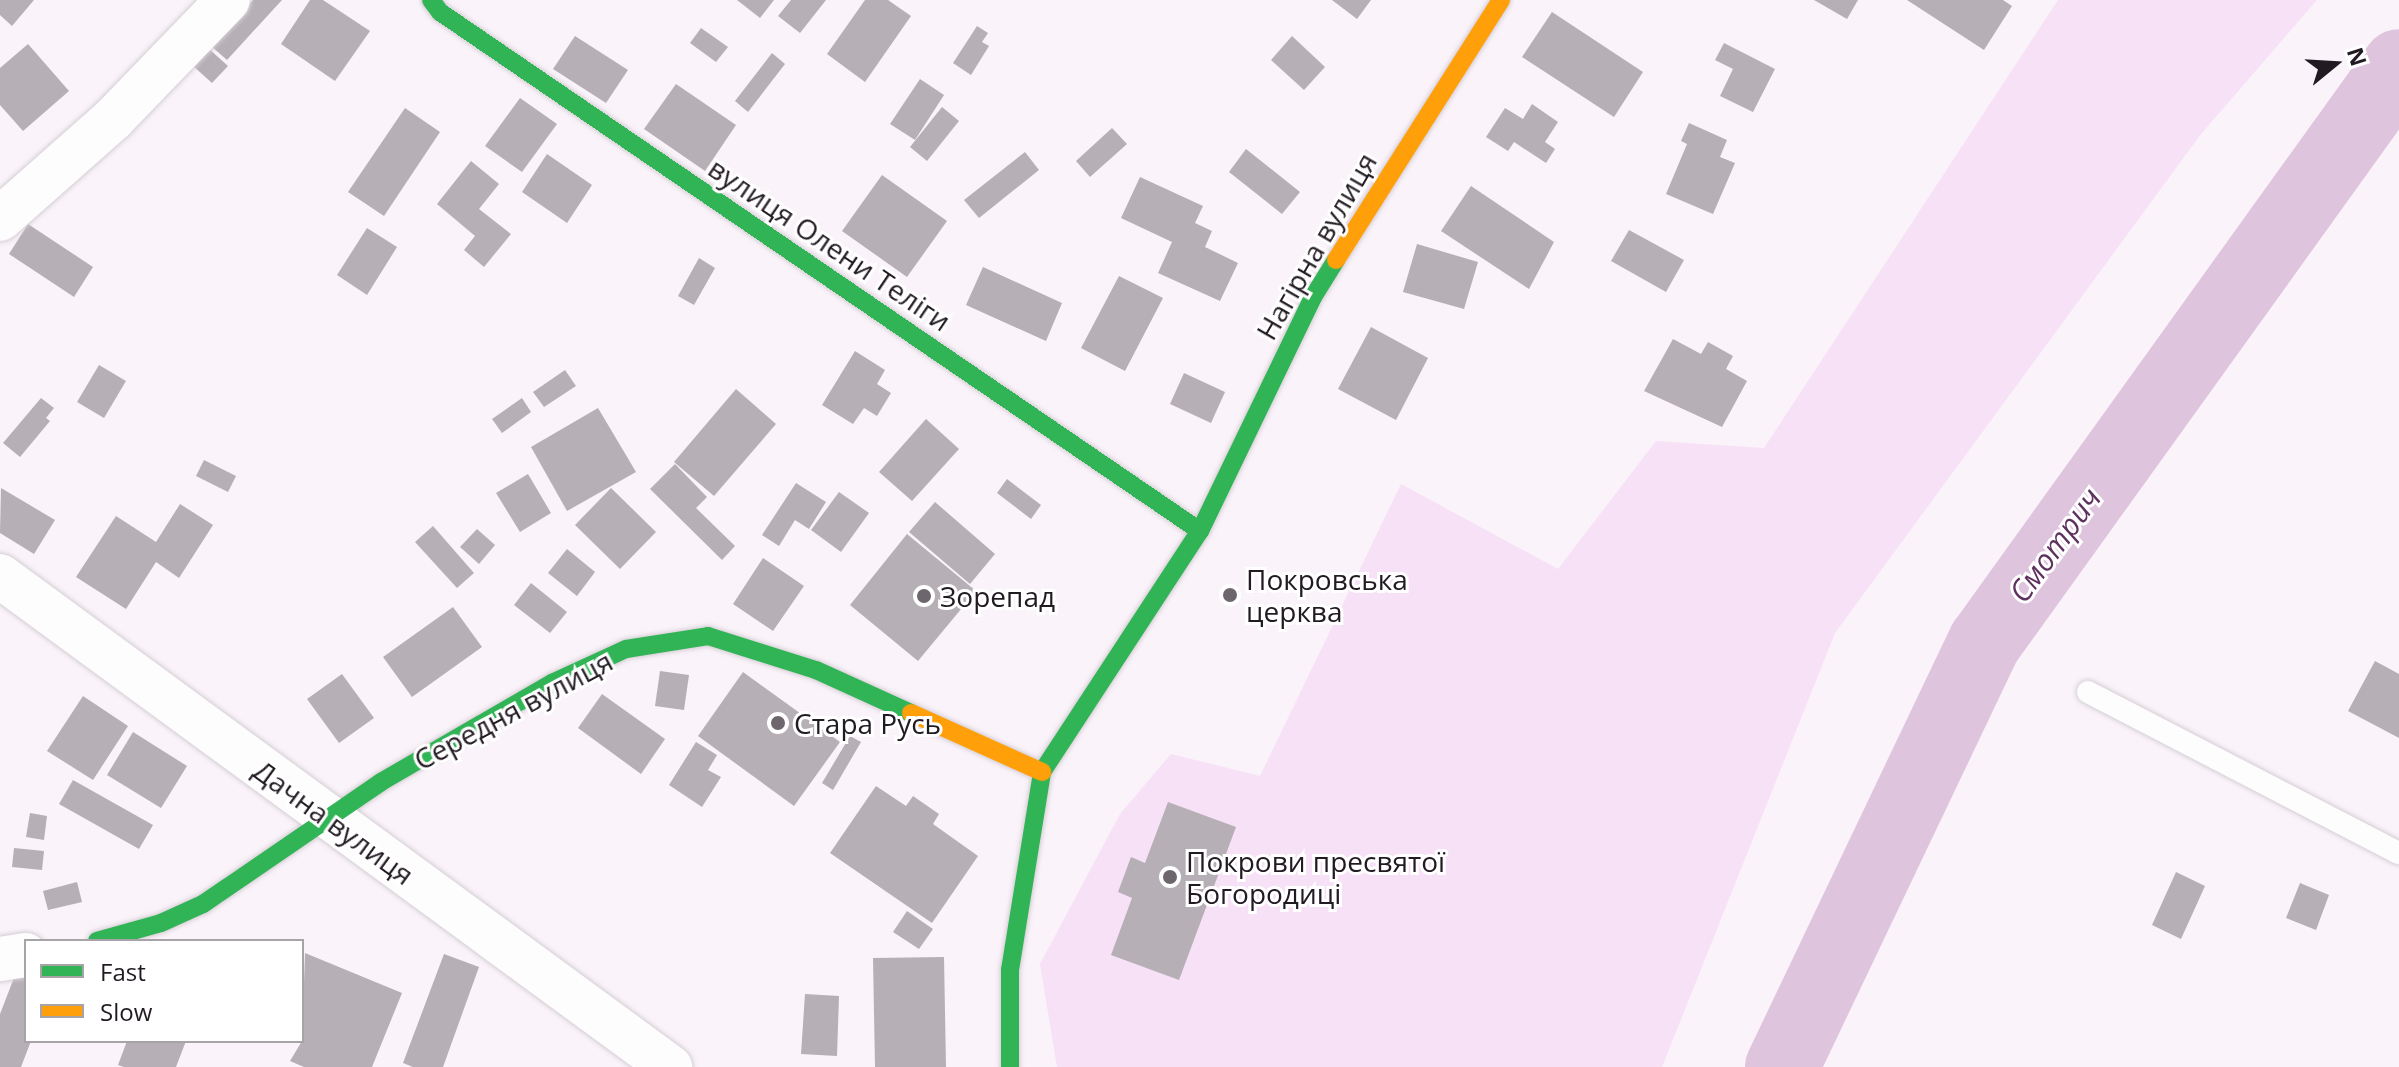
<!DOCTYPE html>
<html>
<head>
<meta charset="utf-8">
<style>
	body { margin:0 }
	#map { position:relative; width:2399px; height:1067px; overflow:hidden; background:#faf3f9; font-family:"Open Sans",sans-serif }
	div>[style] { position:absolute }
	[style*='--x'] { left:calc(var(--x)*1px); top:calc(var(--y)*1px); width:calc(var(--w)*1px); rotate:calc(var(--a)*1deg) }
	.green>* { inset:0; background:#f7e1f6 }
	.river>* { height:74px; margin:-37px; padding:0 37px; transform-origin:37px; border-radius:37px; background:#dfc4de }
	.building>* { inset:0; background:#b6afb5 }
	.roads { filter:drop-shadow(0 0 2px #d5ced5) drop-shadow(0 0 2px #d5ced5) }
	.lane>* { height:22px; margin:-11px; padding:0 11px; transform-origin:11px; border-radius:11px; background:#fefdfe }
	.street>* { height:44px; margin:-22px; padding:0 22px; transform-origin:22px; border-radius:22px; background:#fefdfe }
	.fast>* { height:18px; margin:-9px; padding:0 9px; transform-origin:9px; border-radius:9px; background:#30b455 }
	.slow>* { height:18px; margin:-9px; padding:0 9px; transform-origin:9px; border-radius:9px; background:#ff9f0a }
	.dots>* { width:22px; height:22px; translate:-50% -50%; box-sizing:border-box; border:4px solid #fff; border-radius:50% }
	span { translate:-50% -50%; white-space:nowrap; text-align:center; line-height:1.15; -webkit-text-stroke:6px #fff; paint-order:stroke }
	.street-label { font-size:28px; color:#221a22 }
	.poi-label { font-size:28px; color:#221a22 }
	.left { translate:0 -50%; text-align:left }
	.water-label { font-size:30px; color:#5e315e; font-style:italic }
	.legend { position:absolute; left:24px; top:939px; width:280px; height:104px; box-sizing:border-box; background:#fff; border:2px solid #a7a3a7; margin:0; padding:10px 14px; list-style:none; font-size:24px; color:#221a22 }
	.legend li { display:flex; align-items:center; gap:16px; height:40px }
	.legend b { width:40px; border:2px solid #a7a3a7 }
	.north { position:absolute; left:2295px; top:24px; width:80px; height:80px; -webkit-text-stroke:6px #fff; paint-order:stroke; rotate:72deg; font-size:22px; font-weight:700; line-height:32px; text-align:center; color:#221a22 }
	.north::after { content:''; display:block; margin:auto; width:28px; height:36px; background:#221a22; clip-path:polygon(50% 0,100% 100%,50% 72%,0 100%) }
</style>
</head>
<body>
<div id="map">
	<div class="green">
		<i style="clip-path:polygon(2058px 0,2317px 0,2201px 134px,1835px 633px,1662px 1067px,1057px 1067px,1040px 964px,1120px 814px,1171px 754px,1260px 776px,1401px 484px,1558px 569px,1656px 441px,1764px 448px)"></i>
	</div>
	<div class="river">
		<i style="--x:1782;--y:1067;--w:471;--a:-64.5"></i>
		<i style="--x:1985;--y:642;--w:709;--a:-54.29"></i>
	</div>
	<div class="building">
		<i style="clip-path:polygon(0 0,34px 0,12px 26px,0 15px)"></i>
		<i style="clip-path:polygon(253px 0,282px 0,227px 60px,211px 46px)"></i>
		<i style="clip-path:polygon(310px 0,323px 0,370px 31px,335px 81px,281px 44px)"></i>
		<i style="clip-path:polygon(737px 0,774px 0,760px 18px)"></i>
		<i style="clip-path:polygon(791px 0,826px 0,800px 33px,778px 16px)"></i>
		<i style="clip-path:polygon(865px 0,888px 0,911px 16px,865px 82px,827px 54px)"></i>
		<i style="clip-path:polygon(1332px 0,1371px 0,1357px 19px)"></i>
		<i style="clip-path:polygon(1814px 0,1858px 0,1847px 19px)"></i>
		<i style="clip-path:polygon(1907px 0,2003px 0,2012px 6px,1984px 50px)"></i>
		<i style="clip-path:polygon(1552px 12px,1643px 72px,1614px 117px,1522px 57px)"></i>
		<i style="clip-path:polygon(977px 26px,988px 33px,982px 42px,989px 46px,971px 75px,953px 63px)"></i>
		<i style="clip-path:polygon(701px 28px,728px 47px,716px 62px,690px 43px)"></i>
		<i style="clip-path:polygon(575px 36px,628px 70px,606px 103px,553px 69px)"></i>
		<i style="clip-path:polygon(1292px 36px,1325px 67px,1304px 90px,1271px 60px)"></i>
		<i style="clip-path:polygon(1724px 43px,1775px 69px,1753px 112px,1720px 96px,1733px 69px,1715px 60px)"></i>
		<i style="clip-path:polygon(28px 44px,69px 91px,23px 131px,0 105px,0 68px)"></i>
		<i style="clip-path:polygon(208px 48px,228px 66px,212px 83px,192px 65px)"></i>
		<i style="clip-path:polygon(772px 53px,785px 64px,748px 112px,735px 101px)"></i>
		<i style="clip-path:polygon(920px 79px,944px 95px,915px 140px,890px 124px)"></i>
		<i style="clip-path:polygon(676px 84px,736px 125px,705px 171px,644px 129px)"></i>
		<i style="clip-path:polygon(520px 98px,557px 124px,522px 172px,485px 146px)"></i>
		<i style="clip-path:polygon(1532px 104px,1558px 122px,1545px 142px,1555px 149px,1546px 163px,1514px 142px,1508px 151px,1486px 137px,1505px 108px,1523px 119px)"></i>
		<i style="clip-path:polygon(942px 107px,959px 121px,927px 161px,910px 147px)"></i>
		<i style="clip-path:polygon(405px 108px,440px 132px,384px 216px,348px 192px)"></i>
		<i style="clip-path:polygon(1689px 123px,1727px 140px,1720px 157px,1735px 163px,1713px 214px,1666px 194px,1687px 144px,1681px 141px)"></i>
		<i style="clip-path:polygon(1112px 128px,1127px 144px,1090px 177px,1076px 161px)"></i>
		<i style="clip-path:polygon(1246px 149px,1300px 192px,1282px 214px,1229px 172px)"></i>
		<i style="clip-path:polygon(1025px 152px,1039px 170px,979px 218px,964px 200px)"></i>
		<i style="clip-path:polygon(547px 154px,592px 185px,567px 223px,522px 192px)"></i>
		<i style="clip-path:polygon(471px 161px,499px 184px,479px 209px,511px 234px,484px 267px,464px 250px,475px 236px,437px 204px)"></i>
		<i style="clip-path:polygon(882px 175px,947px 221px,907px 277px,842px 231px)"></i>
		<i style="clip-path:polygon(1140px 177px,1203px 206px,1195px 223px,1212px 231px,1205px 247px,1238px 263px,1220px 301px,1158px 273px,1172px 242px,1121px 218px)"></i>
		<i style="clip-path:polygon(1471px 186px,1554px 242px,1529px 289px,1441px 231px)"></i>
		<i style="clip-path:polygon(28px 224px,93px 267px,74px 297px,9px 254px)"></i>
		<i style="clip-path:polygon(367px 228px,397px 247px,367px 295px,337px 275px)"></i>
		<i style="clip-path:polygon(1629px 230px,1684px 260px,1666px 292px,1611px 261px)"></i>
		<i style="clip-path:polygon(1417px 244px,1478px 262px,1464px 309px,1403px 292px)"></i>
		<i style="clip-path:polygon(699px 258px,715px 268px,694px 305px,678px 296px)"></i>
		<i style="clip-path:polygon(983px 267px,1062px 303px,1046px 341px,966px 305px)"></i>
		<i style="clip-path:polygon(1119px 276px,1163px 298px,1125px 371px,1081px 348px)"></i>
		<i style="clip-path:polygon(1371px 327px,1428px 358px,1396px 420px,1338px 389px)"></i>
		<i style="clip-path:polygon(1673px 339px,1701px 354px,1708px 342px,1733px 356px,1726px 369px,1747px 381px,1722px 427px,1644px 391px)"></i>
		<i style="clip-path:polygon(855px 351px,885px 370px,877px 384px,891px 393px,877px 416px,864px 408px,853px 424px,822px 405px)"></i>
		<i style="clip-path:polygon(99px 365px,126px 381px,104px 418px,77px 402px)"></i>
		<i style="clip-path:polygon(565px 370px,576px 386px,544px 407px,533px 392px)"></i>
		<i style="clip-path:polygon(1184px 373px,1225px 392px,1211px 423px,1170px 404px)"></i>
		<i style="clip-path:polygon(736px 389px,776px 424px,714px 496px,674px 462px)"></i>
		<i style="clip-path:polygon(41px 398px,54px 408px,46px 418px,50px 421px,20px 457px,3px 443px)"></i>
		<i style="clip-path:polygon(522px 398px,531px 412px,502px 433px,492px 419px)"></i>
		<i style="clip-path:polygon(598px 408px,636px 472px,567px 511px,531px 447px)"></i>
		<i style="clip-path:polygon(926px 419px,959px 449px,912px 501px,879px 472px)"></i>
		<i style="clip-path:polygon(204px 460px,236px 476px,228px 492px,196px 476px)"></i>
		<i style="clip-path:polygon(675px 464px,707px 497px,696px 508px,735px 546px,722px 560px,650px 489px)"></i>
		<i style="clip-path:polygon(528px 474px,551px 513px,520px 532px,496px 493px)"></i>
		<i style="clip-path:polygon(1007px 479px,1041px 505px,1031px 519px,997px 493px)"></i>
		<i style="clip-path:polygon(796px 483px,826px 502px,809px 529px,795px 520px,779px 546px,762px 535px)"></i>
		<i style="clip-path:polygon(1px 488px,55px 520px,34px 554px,0 533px)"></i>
		<i style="clip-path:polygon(611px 488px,656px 532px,620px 569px,575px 525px)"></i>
		<i style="clip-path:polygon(839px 492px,869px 513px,841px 552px,811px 530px)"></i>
		<i style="clip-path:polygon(935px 502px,995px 554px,970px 584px,909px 532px)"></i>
		<i style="clip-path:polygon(180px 504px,213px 525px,179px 578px,156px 562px,126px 609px,76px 577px,116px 516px,156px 542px)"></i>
		<i style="clip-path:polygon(433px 526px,474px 573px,457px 588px,415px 542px)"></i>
		<i style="clip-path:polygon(477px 529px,495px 545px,479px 564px,460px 547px)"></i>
		<i style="clip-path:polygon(907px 534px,976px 591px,918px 661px,850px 605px)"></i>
		<i style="clip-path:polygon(567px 549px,595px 572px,577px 596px,548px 573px)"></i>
		<i style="clip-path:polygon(763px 558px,804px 586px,773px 631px,733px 604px)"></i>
		<i style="clip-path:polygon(531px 583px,567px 612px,550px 633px,514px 605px)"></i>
		<i style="clip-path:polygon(453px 607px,482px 647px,412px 697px,383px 657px)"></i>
		<i style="clip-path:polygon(2375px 661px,2399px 674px,2399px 738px,2348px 711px)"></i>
		<i style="clip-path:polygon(660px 671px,689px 675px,684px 710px,655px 706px)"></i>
		<i style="clip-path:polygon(743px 672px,840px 742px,794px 806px,698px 736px)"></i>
		<i style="clip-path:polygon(342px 674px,374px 718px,339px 743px,307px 699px)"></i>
		<i style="clip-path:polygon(602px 694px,665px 739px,641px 774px,578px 728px)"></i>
		<i style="clip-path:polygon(83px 696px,128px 726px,93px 780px,47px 751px)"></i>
		<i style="clip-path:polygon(133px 732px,187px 766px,161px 808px,107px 775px)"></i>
		<i style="clip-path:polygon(850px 736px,861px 742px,833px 790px,822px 783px)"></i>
		<i style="clip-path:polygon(696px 742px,717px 755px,708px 770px,721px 777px,702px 807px,669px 785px)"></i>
		<i style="clip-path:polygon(73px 780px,153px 825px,139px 849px,59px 804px)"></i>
		<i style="clip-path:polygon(876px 786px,906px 806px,913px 796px,939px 814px,933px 824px,978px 856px,932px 923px,830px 853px)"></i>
		<i style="clip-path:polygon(1168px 802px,1236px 827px,1179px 980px,1111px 955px,1132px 898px,1118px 892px,1131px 857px,1145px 863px)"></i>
		<i style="clip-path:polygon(30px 813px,47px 816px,44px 840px,26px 837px)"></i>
		<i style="clip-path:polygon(14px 848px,44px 851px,42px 870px,12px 867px)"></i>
		<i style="clip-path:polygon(2176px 872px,2205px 886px,2181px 939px,2152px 925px)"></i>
		<i style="clip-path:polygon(77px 882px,82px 902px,48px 910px,43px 891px)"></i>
		<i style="clip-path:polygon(2300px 883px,2329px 895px,2316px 930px,2286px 918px)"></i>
		<i style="clip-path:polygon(907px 911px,933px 929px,919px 949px,893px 932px)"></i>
		<i style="clip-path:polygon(305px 953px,402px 993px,372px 1067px,304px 1067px,290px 1061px,302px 1041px)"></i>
		<i style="clip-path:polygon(444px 954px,479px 967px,443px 1067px,413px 1067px,403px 1063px)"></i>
		<i style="clip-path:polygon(944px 957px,946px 1067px,875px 1067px,873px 958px)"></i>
		<i style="clip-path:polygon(17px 970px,26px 974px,26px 1041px,31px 1041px,21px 1067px,0 1067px,0 1014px)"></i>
		<i style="clip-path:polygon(805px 994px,839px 996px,837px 1056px,801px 1054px)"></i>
		<i style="clip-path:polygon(127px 1041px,186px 1041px,176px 1067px,124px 1067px,118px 1065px)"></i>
	</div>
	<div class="roads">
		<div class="lane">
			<i style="--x:2088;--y:692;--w:350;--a:27.4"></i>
		</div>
		<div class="street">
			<i style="--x:0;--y:219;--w:152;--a:-41.5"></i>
			<i style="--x:114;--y:118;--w:164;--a:-46"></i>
			<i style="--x:0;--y:576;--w:831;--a:36.24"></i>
			<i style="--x:0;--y:959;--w:26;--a:-9"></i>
		</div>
		<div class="fast">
			<i style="--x:431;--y:0;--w:15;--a:53"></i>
			<i style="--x:440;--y:12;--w:920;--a:34.33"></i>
			<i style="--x:97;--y:941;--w:66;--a:-15.7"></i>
			<i style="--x:161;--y:923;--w:46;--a:-24.3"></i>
			<i style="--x:203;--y:904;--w:216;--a:-34.4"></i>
			<i style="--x:381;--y:782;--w:198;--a:-30.1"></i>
			<i style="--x:552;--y:683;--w:81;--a:-24.7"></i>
			<i style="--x:626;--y:649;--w:83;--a:-9"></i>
			<i style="--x:708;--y:636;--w:113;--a:17.5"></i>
			<i style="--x:816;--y:670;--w:104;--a:24.4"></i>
			<i style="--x:1010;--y:1067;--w:97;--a:-90"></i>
			<i style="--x:1010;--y:970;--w:201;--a:-80.8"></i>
			<i style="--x:1042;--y:772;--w:288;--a:-56.8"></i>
			<i style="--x:1200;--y:531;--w:260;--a:-64.2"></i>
			<i style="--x:1313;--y:297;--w:44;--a:-58.1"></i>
		</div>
		<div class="slow">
			<i style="--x:1336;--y:260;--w:308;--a:-57.6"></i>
			<i style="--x:911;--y:713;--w:144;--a:24.2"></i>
		</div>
	</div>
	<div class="dots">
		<i style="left:1230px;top:595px;background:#6e666d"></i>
		<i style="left:924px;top:596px;background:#6e666d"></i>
		<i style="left:778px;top:723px;background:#6e666d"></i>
		<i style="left:1170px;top:877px;background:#6e666d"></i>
	</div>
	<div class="street-label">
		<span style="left:830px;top:244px;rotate:34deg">вулиця Олени Теліги</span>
		<span style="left:1316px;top:246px;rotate:-60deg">Нагірна вулиця</span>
		<span style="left:513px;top:710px;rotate:-28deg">Середня вулиця</span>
		<span style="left:334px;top:822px;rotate:36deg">Дачна вулиця</span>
	</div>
	<div class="poi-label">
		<span class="left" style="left:1246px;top:595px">Покровська<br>церква</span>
		<span class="left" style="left:940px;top:596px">Зорепад</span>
		<span class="left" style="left:794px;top:723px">Стара Русь</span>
		<span class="left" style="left:1186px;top:877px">Покрови пресвятої<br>Богородиці</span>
	</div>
	<div class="water-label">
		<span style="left:2055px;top:545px;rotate:-54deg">Смотрич</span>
	</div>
	<ul class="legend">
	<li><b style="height:10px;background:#30b455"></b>Fast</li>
	<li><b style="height:10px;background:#ff9f0a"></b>Slow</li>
	</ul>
	<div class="north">N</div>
</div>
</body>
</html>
